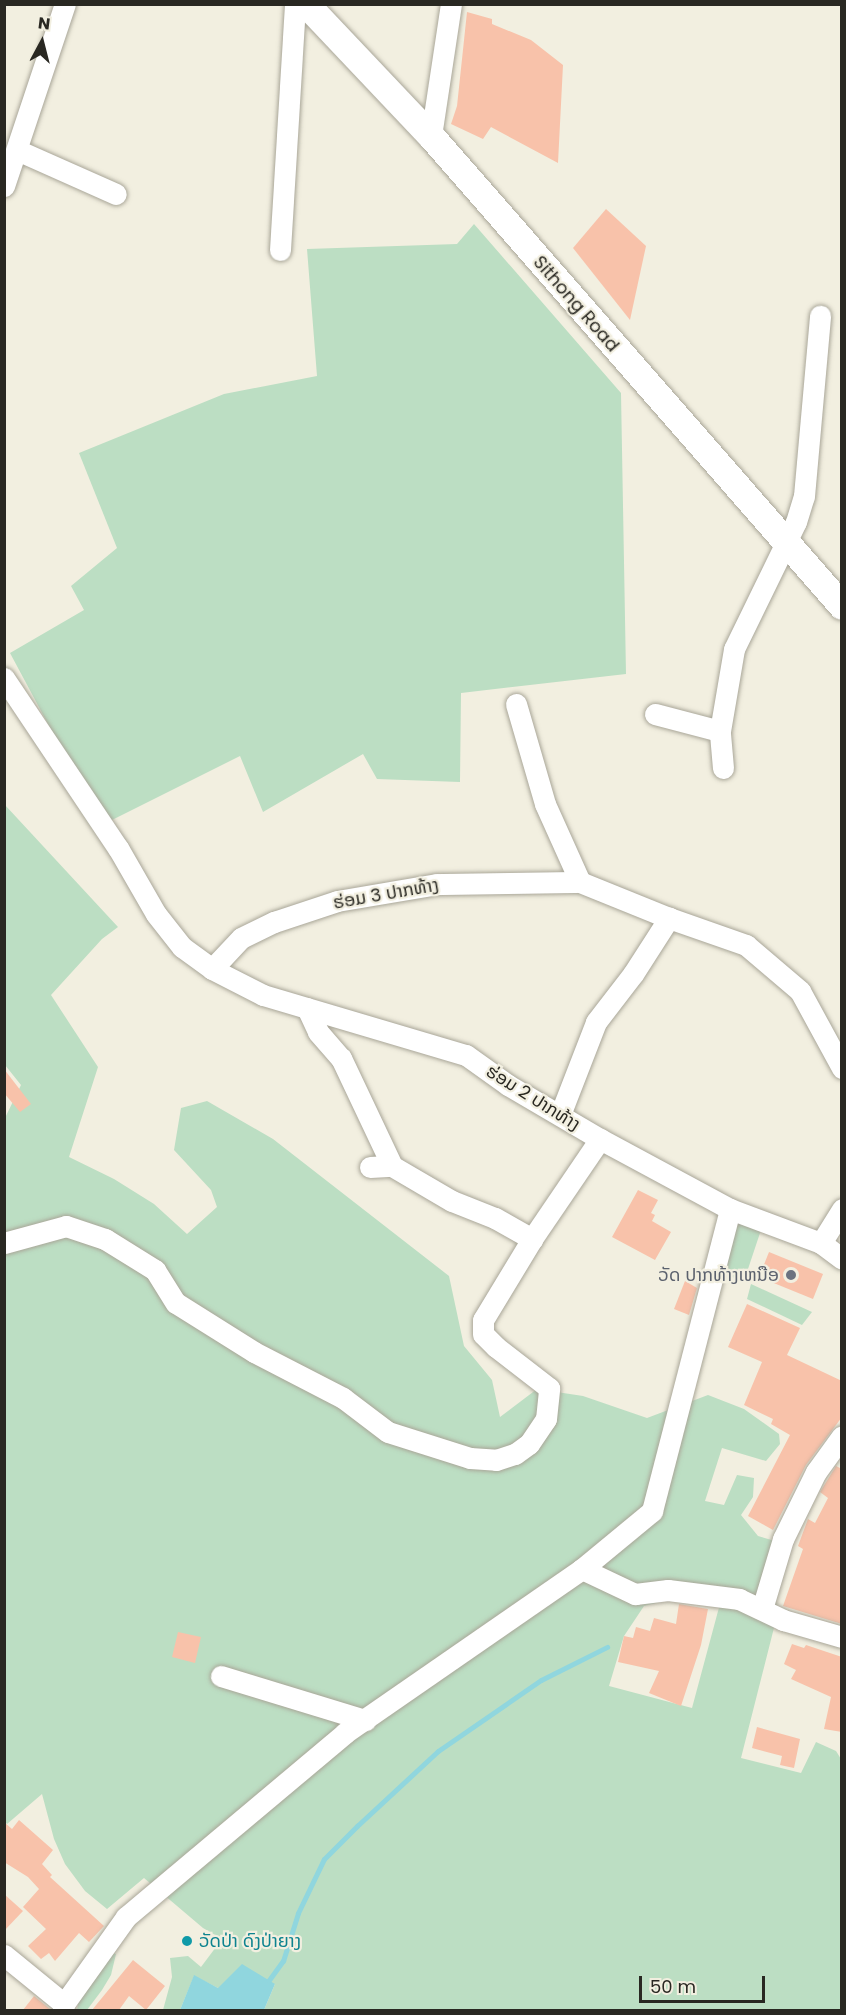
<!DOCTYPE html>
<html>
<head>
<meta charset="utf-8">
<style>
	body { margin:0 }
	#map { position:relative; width:846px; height:2015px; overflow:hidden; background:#f2efe0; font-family:Poppins,"Noto Sans Lao",sans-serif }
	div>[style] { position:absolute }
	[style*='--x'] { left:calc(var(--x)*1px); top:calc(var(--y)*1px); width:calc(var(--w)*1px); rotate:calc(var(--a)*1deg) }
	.green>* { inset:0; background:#bcdec3 }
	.water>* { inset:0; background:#90d6de }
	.stream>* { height:5px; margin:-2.5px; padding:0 2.5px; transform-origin:2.5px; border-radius:2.5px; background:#90d6de }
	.building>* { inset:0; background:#f8c2aa }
	.roads { filter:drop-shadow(0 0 2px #a9a698) drop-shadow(0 0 2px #a9a698) }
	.minor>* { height:21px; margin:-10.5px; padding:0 10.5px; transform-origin:10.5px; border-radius:10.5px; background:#fff }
	.major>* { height:27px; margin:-13.5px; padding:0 13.5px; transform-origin:13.5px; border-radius:13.5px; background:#fff }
	.dots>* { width:16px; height:16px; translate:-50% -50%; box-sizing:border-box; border:3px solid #f2efe0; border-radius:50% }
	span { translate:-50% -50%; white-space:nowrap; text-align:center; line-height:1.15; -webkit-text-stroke:4.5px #f2efe0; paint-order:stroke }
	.street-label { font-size:18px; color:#292822 }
	.worship-label { font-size:18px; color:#5b616d }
	.right { translate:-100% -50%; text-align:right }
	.culture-label { font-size:18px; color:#0d838f }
	.left { translate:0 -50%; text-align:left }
	.frame { position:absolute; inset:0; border:6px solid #292822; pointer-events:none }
	.north { position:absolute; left:12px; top:12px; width:60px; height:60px; -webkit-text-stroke:4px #f2efe0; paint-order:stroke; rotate:7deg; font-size:16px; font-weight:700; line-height:24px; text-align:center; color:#292822 }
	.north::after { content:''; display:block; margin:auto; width:21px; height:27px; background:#292822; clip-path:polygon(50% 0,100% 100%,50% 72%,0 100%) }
	.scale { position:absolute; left:639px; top:1976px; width:126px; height:27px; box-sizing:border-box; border:3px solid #292822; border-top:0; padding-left:8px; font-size:18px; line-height:21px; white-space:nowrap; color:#292822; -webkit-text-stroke:4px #f2efe0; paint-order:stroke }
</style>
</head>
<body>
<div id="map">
	<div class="green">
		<i style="clip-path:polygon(474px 224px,621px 393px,626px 674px,461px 693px,460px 782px,377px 779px,363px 754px,263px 812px,240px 756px,102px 825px,10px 653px,84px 610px,71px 586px,117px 548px,79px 453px,224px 394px,317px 376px,307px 249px,457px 244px)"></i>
		<i style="clip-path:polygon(evenodd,5px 805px,118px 927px,102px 939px,51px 995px,98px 1067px,69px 1157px,114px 1179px,154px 1204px,187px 1234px,217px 1207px,211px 1190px,174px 1150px,181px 1108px,207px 1101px,273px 1139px,449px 1276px,464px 1346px,492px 1380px,500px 1417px,537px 1389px,583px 1396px,647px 1418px,708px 1395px,744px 1409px,779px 1434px,780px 1444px,766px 1461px,722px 1448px,705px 1501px,724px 1505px,737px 1475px,754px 1478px,753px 1497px,741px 1515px,758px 1536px,775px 1541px,790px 1554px,773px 1586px,778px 1612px,741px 1758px,801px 1773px,816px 1742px,836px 1751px,841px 1759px,841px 2010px,264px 2010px,275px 1984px,218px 1988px,194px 1976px,180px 2010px,163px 2010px,172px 1977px,170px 1958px,188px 1956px,201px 1967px,222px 1939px,203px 1928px,144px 1878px,107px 1909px,85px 1891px,65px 1864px,54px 1839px,42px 1794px,7px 1824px,5px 1822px,4px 1120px,21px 1085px,5px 1065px,5px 805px,680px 1597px,721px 1600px,692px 1708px,609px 1686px,624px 1636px,644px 1606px,680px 1597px)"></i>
		<i style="clip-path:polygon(735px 1218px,761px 1230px,744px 1281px,723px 1274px)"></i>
		<i style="clip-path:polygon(751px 1284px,812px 1312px,802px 1325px,747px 1299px)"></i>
		<i style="clip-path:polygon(110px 1952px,116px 1954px,111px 1975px,102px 1990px,87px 2010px,77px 2010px,79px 1999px)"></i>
	</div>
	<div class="water">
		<i style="clip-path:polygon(242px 1964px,275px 1984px,264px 2010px,180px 2010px,194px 1975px,218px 1988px)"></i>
	</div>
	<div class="stream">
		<i style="--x:269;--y:1980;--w:24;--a:-54"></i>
		<i style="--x:283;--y:1961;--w:50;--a:-72.6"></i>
		<i style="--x:298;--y:1913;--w:60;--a:-64.3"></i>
		<i style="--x:324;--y:1859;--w:47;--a:-45"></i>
		<i style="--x:357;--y:1826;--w:110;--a:-42.8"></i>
		<i style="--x:438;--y:1751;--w:125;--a:-34.6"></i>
		<i style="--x:541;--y:1680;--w:74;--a:-26.6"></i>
	</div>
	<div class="building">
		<i style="clip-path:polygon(467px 12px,492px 19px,492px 24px,531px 40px,563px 65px,558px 163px,491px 127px,483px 139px,451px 124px,457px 106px)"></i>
		<i style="clip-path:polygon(606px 209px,646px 246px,630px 320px,573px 248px)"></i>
		<i style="clip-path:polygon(4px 1069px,31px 1104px,20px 1112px,4px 1093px)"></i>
		<i style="clip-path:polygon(638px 1190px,658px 1200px,651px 1213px,655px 1215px,652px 1221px,671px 1232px,655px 1260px,612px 1237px)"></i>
		<i style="clip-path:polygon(769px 1252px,823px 1274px,813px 1299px,759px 1277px)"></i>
		<i style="clip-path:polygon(685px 1281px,697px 1288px,689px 1315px,674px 1309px)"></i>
		<i style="clip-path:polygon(747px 1304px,800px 1328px,787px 1355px,842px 1381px,842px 1417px,806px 1465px,773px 1530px,748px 1516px,790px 1435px,771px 1424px,773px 1419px,744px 1405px,762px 1362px,728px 1347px)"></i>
		<i style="clip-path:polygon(836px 1466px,842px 1469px,842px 1624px,783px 1606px,803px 1549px,798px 1546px,808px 1519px,815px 1523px,828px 1498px,820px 1492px)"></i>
		<i style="clip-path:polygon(679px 1604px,708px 1609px,701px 1645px,681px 1706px,649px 1693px,659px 1671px,618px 1662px,624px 1636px,633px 1638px,636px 1627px,650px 1631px,654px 1618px,676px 1624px)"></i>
		<i style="clip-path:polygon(178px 1632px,201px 1637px,195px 1663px,172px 1657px)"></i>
		<i style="clip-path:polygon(792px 1644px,804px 1648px,806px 1645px,842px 1657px,842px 1732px,824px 1729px,831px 1697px,791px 1679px,796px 1670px,784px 1664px)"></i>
		<i style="clip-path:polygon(757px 1727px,800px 1739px,794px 1768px,780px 1765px,782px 1756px,752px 1748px)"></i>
		<i style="clip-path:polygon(19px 1820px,53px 1850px,42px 1864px,52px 1875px,50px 1877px,104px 1926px,89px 1942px,79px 1933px,55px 1961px,49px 1953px,41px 1959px,28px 1946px,46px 1929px,23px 1907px,39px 1889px,28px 1877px,4px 1862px,4px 1822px,12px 1829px)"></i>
		<i style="clip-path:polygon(4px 1894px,23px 1911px,4px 1931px)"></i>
		<i style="clip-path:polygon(133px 1960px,165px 1986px,146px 2010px,129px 1996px,119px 2010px,92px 2010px)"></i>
		<i style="clip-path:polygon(34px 1996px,50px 2009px,51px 2010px,23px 2010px)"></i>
	</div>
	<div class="roads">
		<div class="minor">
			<i style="--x:431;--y:136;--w:134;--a:-81.4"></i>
			<i style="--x:17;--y:150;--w:108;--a:24"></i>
			<i style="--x:4;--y:186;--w:192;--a:-71.5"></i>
			<i style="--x:280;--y:250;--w:246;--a:-86.5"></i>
			<i style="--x:4;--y:678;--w:205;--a:56.2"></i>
			<i style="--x:118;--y:848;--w:76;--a:60.1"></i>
			<i style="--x:156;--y:914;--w:42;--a:51.8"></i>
			<i style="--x:182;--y:947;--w:37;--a:36"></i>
			<i style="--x:212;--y:969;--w:57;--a:27"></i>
			<i style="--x:263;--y:995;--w:212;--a:16.5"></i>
			<i style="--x:466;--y:1055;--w:52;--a:35.5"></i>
			<i style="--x:508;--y:1085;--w:107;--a:30.4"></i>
			<i style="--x:600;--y:1139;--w:148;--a:28.3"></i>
			<i style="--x:730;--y:1209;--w:97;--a:20.5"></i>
			<i style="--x:821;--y:1243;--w:26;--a:37"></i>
			<i style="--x:516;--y:704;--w:104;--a:73.8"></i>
			<i style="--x:545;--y:804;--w:85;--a:65.8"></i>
			<i style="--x:580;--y:882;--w:96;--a:22"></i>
			<i style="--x:669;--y:918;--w:82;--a:19.3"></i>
			<i style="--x:746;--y:945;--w:71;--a:40.4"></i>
			<i style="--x:800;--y:991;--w:88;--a:61.4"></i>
			<i style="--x:655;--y:714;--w:67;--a:14.7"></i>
			<i style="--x:723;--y:768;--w:37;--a:-95"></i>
			<i style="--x:720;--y:731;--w:83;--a:-80.3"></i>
			<i style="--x:734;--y:649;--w:141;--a:-64"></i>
			<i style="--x:796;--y:522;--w:27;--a:-73"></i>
			<i style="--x:804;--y:496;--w:181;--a:-84.9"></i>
			<i style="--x:212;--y:969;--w:42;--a:-46.9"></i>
			<i style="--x:241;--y:938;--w:37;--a:-26"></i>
			<i style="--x:274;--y:922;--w:66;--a:-18.4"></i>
			<i style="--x:337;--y:901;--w:101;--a:-9.6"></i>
			<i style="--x:437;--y:884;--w:143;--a:-0.8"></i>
			<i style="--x:307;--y:1008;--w:26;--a:65"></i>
			<i style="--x:318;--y:1032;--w:35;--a:49"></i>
			<i style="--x:341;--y:1058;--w:119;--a:64.7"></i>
			<i style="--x:392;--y:1166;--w:69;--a:30.3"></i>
			<i style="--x:452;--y:1201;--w:46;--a:21.6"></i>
			<i style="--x:495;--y:1218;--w:43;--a:29.6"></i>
			<i style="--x:560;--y:1115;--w:100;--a:-68.8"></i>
			<i style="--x:596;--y:1022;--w:61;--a:-52.4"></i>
			<i style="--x:633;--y:974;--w:67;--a:-57.3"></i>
			<i style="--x:370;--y:1167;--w:22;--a:-3"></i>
			<i style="--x:4;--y:1243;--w:64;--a:-15.3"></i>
			<i style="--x:66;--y:1226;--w:41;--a:18.4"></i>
			<i style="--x:105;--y:1239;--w:59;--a:31.8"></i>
			<i style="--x:155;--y:1270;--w:39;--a:58"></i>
			<i style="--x:176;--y:1303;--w:92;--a:32.1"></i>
			<i style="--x:254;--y:1352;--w:100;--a:27.3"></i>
			<i style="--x:343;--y:1398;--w:56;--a:37.1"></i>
			<i style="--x:388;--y:1432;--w:86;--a:17.6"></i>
			<i style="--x:470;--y:1458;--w:26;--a:4"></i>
			<i style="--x:496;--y:1460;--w:20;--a:-18"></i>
			<i style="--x:515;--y:1454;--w:17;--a:-36"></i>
			<i style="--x:529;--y:1444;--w:30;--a:-56"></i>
			<i style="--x:546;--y:1419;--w:31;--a:-84"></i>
			<i style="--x:549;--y:1388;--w:67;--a:-142.3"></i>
			<i style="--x:496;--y:1347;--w:18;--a:-135"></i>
			<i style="--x:483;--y:1334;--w:14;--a:-90"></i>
			<i style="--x:483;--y:1320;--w:95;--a:-58.8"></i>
			<i style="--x:532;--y:1239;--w:121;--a:-55.8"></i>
			<i style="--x:821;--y:1243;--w:40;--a:-58"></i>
			<i style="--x:582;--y:1569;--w:59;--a:25.3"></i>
			<i style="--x:635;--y:1594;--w:33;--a:-7"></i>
			<i style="--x:668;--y:1590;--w:72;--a:7.2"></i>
			<i style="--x:739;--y:1599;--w:49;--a:25.5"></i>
			<i style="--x:783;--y:1620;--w:61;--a:16.1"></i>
			<i style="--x:762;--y:1609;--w:73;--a:-73.3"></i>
			<i style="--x:783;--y:1539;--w:75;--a:-63.8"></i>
			<i style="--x:816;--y:1472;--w:44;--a:-54.2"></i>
			<i style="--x:221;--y:1676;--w:151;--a:17"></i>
			<i style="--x:4;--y:1955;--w:77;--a:39.2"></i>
			<i style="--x:63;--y:2010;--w:6;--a:-81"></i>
			<i style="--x:64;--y:2004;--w:107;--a:-54.5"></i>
			<i style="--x:126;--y:1917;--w:286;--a:-40"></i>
			<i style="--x:345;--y:1733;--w:288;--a:-34.7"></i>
			<i style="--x:582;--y:1569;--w:91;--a:-39.6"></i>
			<i style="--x:652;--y:1511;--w:312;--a:-75.5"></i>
		</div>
		<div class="major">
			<i style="--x:306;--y:4;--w:182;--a:46.6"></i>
			<i style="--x:431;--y:136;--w:624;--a:48.83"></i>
		</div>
	</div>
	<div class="dots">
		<i style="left:791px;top:1275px;background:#6b7280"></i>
		<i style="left:187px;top:1941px;background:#0f9aa8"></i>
	</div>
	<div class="street-label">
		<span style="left:576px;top:304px;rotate:49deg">Sithong Road</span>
		<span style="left:386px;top:894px;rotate:-10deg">ຮ່ອມ 3 ປາກທ້າງ</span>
		<span style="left:533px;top:1098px;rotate:32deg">ຮ່ອມ 2 ປາກທ້າງ</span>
	</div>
	<div class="worship-label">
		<span class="right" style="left:779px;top:1275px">ວັດ ປາກທ້າງເຫນືອ</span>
	</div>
	<div class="culture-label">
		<span class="left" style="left:199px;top:1941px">ວັດປ່າ ດົງປ່າຍາງ</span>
	</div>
	<div class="frame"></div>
	<div class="north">N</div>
	<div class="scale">50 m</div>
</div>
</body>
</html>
